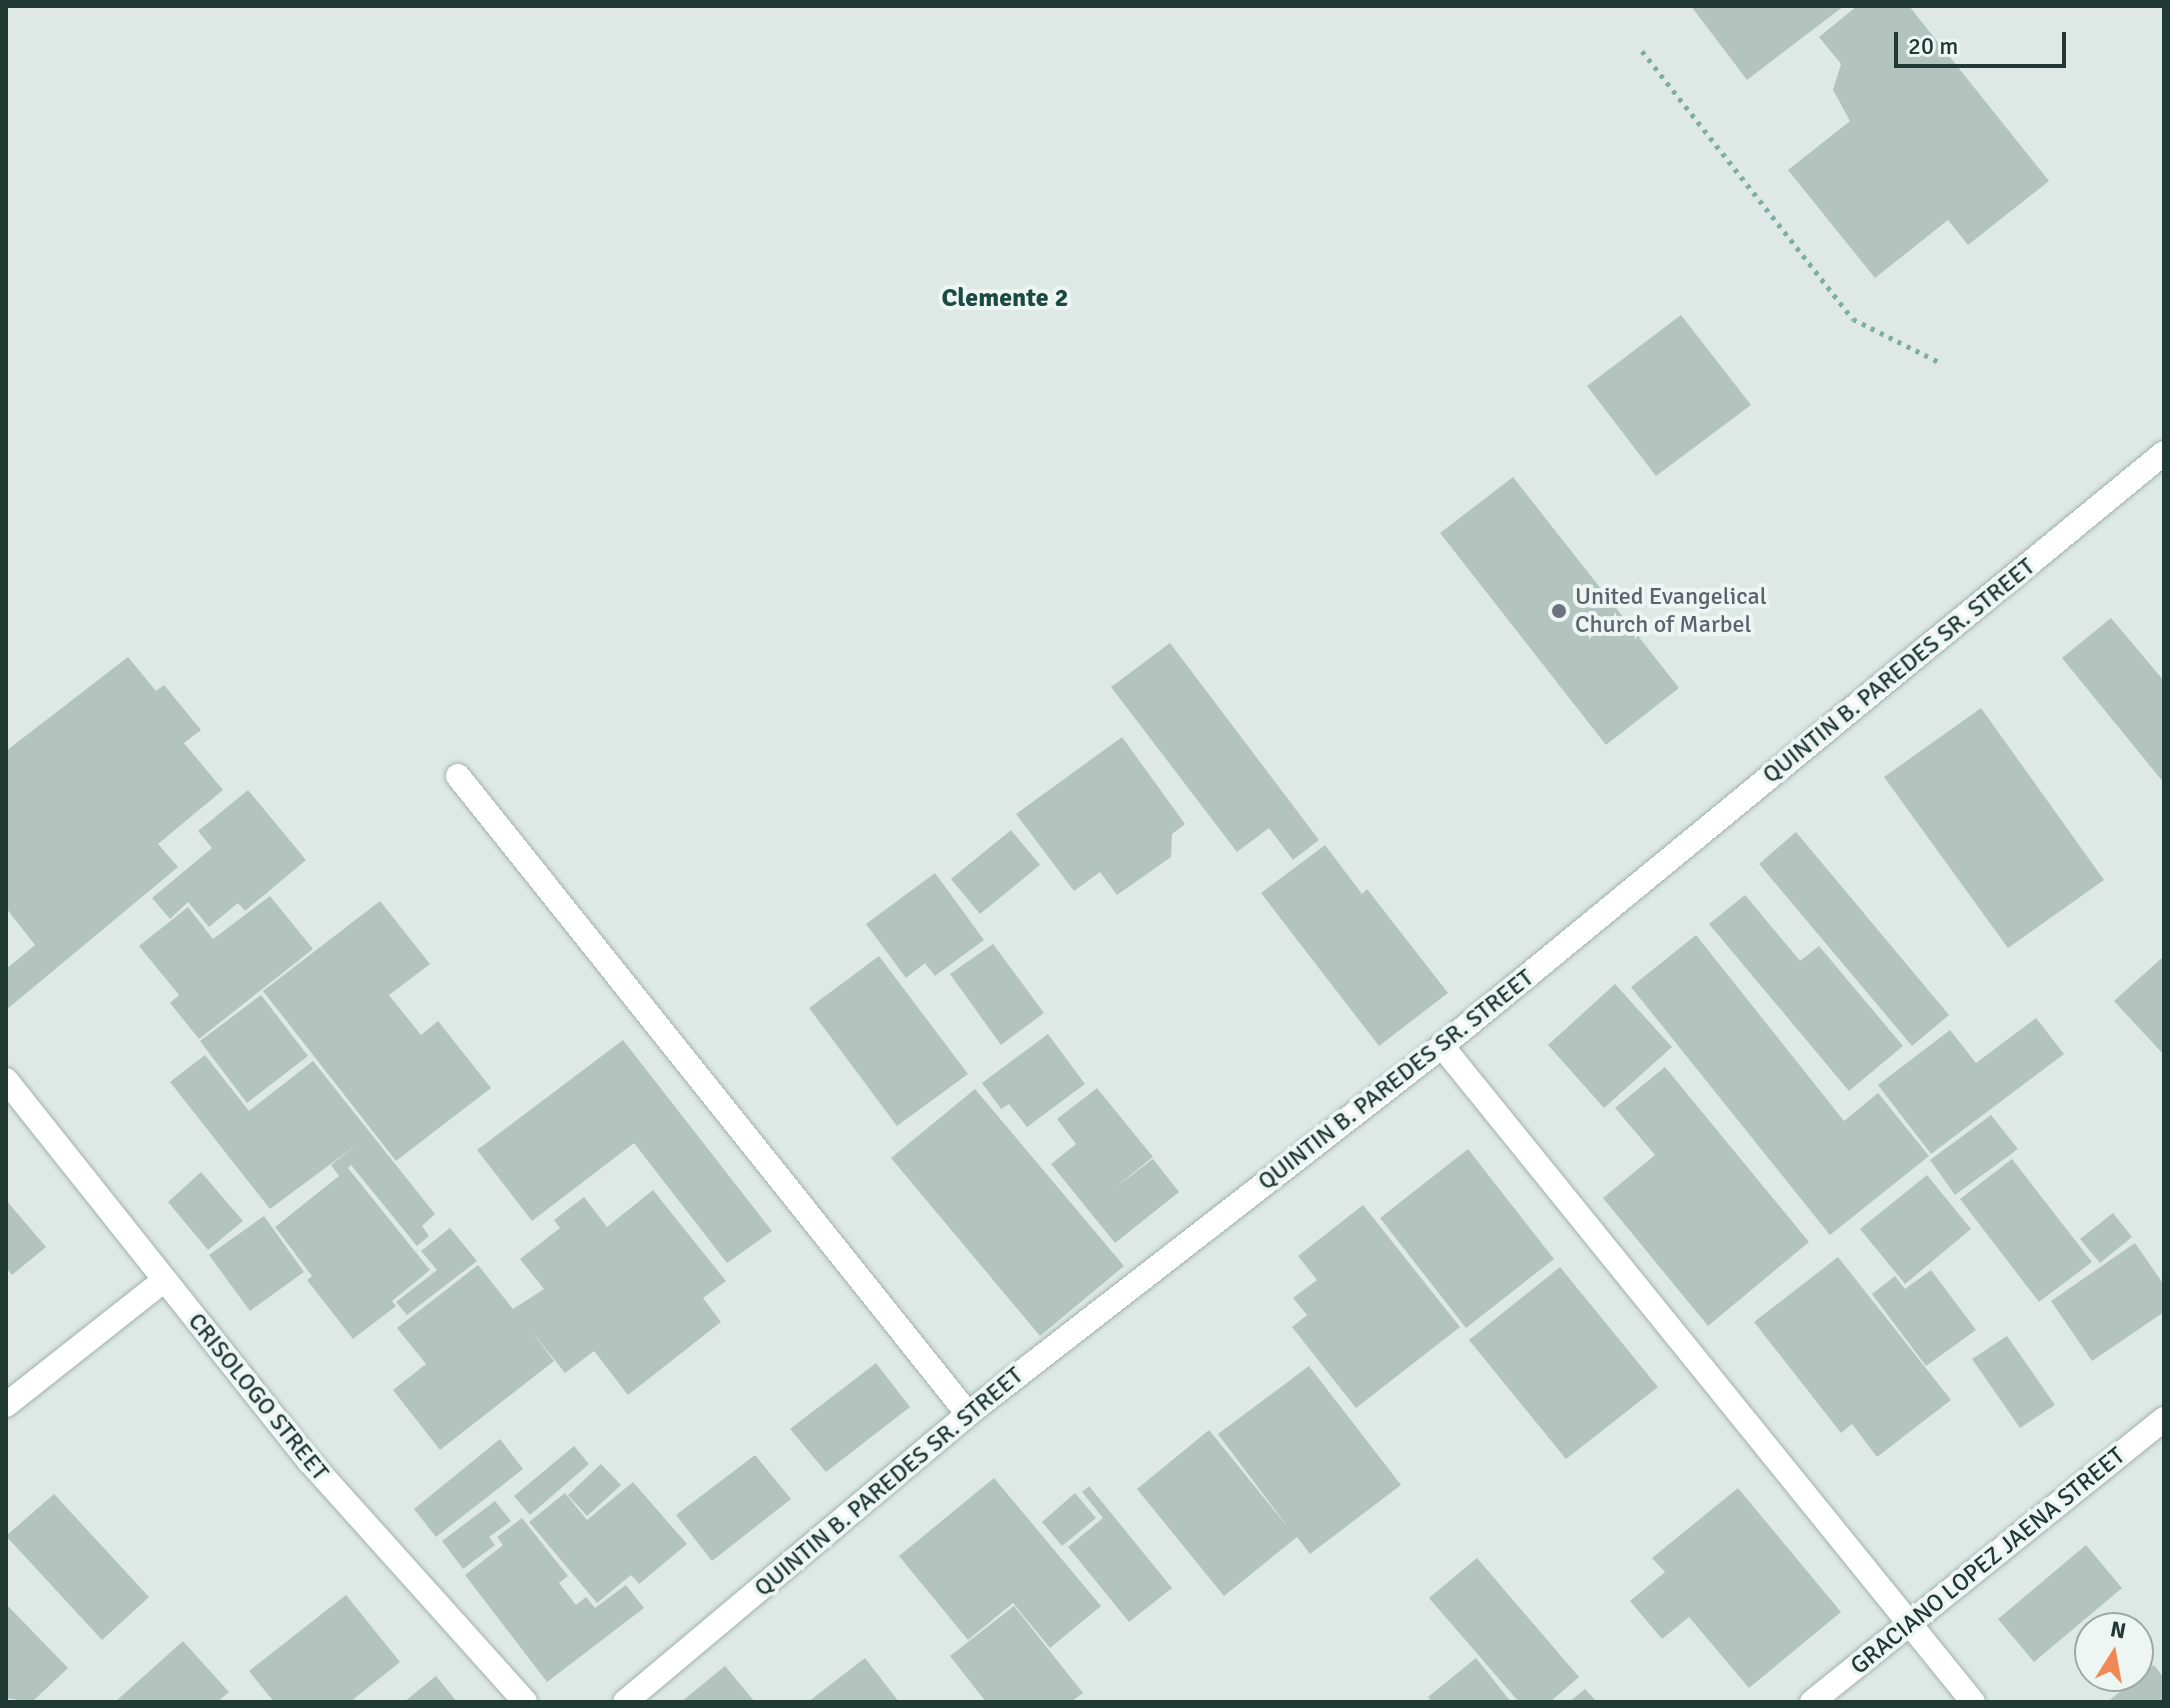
<!DOCTYPE html>
<html>
<head>
<meta charset="utf-8">
<style>
	body { margin:0 }
	#map { position:relative; width:2170px; height:1708px; overflow:hidden; background:#dee9e5; font-family:Signika,sans-serif }
	div>[style] { position:absolute }
	[style*='--x'] { left:calc(var(--x)*1px); top:calc(var(--y)*1px); width:calc(var(--w)*1px); rotate:calc(var(--a)*1deg) }
	.building>* { inset:0; background:#b3c4be }
	.path>* { height:5px; margin-top:-2.5px; transform-origin:0; background:repeating-linear-gradient(90deg,#7eada2 0 4px,transparent 0 10px) }
	.roads { filter:drop-shadow(0 0 2px #a1b1ac) drop-shadow(0 0 2px #a1b1ac) }
	.minor>* { height:24px; margin:-12px; padding:0 12px; transform-origin:12px; border-radius:12px; background:#fff }
	.dots>* { width:22px; height:22px; translate:-50% -50%; box-sizing:border-box; border:4px solid #eef6f3; border-radius:50% }
	span { translate:-50% -50%; white-space:nowrap; text-align:center; line-height:1.15; -webkit-text-stroke:8px #eef6f3; paint-order:stroke }
	.worship-label { font-size:24px; color:#5b616d }
	.left { translate:0 -50%; text-align:left }
	.street-label { font-size:24px; color:#203934 }
	.neighbourhood-label { font-size:26px; color:#1c4a43; font-weight:700 }
	.frame { position:absolute; inset:0; border:8px solid #203934; pointer-events:none }
	.north { position:absolute; left:2074px; top:1612px; width:80px; height:80px; box-sizing:border-box; background:#eef6f3; border:2px solid #9caaa7; border-radius:50%; rotate:11deg; font-size:22px; font-weight:700; line-height:32px; text-align:center; color:#203934 }
	.north::after { content:''; display:block; margin:auto; width:28px; height:36px; background:#f08955; clip-path:polygon(50% 0,100% 100%,50% 72%,0 100%) }
	.scale { position:absolute; left:1894px; top:32px; width:172px; height:36px; box-sizing:border-box; border:4px solid #203934; border-top:0; padding-left:10px; font-size:24px; line-height:28px; white-space:nowrap; color:#203934; -webkit-text-stroke:6px #eef6f3; paint-order:stroke }
</style>
</head>
<body>
<div id="map">
	<div class="building">
		<i style="clip-path:polygon(1691px 6px,1844px 6px,1747px 80px)"></i>
		<i style="clip-path:polygon(1857px 6px,1909px 6px,2049px 181px,1968px 245px,1948px 220px,1875px 278px,1788px 170px,1850px 121px,1833px 90px,1841px 64px,1819px 37px)"></i>
		<i style="clip-path:polygon(1681px 315px,1751px 405px,1656px 476px,1587px 386px)"></i>
		<i style="clip-path:polygon(1513px 477px,1679px 688px,1606px 745px,1440px 533px)"></i>
		<i style="clip-path:polygon(2111px 618px,2164px 681px,2164px 783px,2062px 658px)"></i>
		<i style="clip-path:polygon(1170px 643px,1319px 840px,1293px 860px,1269px 828px,1237px 852px,1111px 687px)"></i>
		<i style="clip-path:polygon(128px 657px,156px 691px,164px 685px,201px 730px,184px 743px,223px 790px,158px 844px,178px 867px,6px 1010px,6px 969px,35px 945px,6px 908px,6px 751px)"></i>
		<i style="clip-path:polygon(1981px 708px,2104px 880px,2008px 948px,1884px 777px)"></i>
		<i style="clip-path:polygon(1122px 737px,1185px 824px,1172px 834px,1171px 857px,1117px 895px,1100px 872px,1074px 891px,1016px 814px)"></i>
		<i style="clip-path:polygon(248px 790px,306px 860px,245px 911px,238px 903px,209px 927px,188px 902px,170px 919px,152px 898px,212px 848px,198px 831px)"></i>
		<i style="clip-path:polygon(1011px 830px,1040px 865px,980px 914px,951px 879px)"></i>
		<i style="clip-path:polygon(1796px 832px,1949px 1015px,1912px 1046px,1759px 864px)"></i>
		<i style="clip-path:polygon(1325px 845px,1362px 894px,1367px 889px,1448px 993px,1379px 1046px,1261px 893px)"></i>
		<i style="clip-path:polygon(935px 873px,984px 940px,935px 976px,925px 963px,906px 978px,866px 924px)"></i>
		<i style="clip-path:polygon(1745px 895px,1800px 961px,1819px 946px,1903px 1046px,1849px 1091px,1709px 924px)"></i>
		<i style="clip-path:polygon(270px 896px,313px 949px,199px 1039px,170px 1003px,179px 995px,139px 946px,188px 907px,213px 939px)"></i>
		<i style="clip-path:polygon(380px 901px,430px 964px,389px 995px,421px 1035px,438px 1021px,491px 1088px,396px 1161px,263px 991px)"></i>
		<i style="clip-path:polygon(1696px 935px,1844px 1121px,1878px 1093px,1929px 1156px,1830px 1235px,1631px 987px)"></i>
		<i style="clip-path:polygon(993px 944px,1044px 1013px,1001px 1045px,950px 974px)"></i>
		<i style="clip-path:polygon(879px 956px,968px 1074px,897px 1126px,809px 1008px)"></i>
		<i style="clip-path:polygon(2164px 956px,2164px 1055px,2114px 1001px)"></i>
		<i style="clip-path:polygon(1615px 984px,1672px 1047px,1604px 1108px,1548px 1045px)"></i>
		<i style="clip-path:polygon(261px 995px,308px 1056px,247px 1103px,200px 1041px)"></i>
		<i style="clip-path:polygon(2036px 1018px,2064px 1054px,1931px 1154px,1878px 1085px,1950px 1030px,1976px 1063px)"></i>
		<i style="clip-path:polygon(1048px 1034px,1085px 1084px,1027px 1127px,1009px 1104px,1001px 1109px,982px 1083px)"></i>
		<i style="clip-path:polygon(623px 1040px,772px 1231px,727px 1263px,634px 1143px,532px 1221px,477px 1150px)"></i>
		<i style="clip-path:polygon(205px 1055px,249px 1111px,313px 1061px,435px 1214px,422px 1226px,429px 1236px,417px 1246px,351px 1165px,348px 1168px,430px 1270px,392px 1301px,396px 1306px,353px 1339px,307px 1280px,312px 1276px,275px 1227px,339px 1176px,331px 1165px,359px 1143px,270px 1209px,170px 1082px)"></i>
		<i style="clip-path:polygon(1665px 1067px,1809px 1242px,1708px 1326px,1603px 1198px,1655px 1155px,1615px 1108px)"></i>
		<i style="clip-path:polygon(1097px 1088px,1153px 1157px,1113px 1189px,1153px 1159px,1179px 1192px,1115px 1243px,1051px 1164px,1076px 1144px,1057px 1119px)"></i>
		<i style="clip-path:polygon(975px 1089px,1124px 1266px,1040px 1336px,891px 1158px)"></i>
		<i style="clip-path:polygon(1991px 1115px,2018px 1149px,1955px 1195px,1930px 1160px)"></i>
		<i style="clip-path:polygon(1468px 1149px,1554px 1259px,1466px 1328px,1380px 1218px)"></i>
		<i style="clip-path:polygon(2012px 1159px,2092px 1262px,2039px 1302px,1960px 1199px)"></i>
		<i style="clip-path:polygon(201px 1172px,243px 1221px,208px 1250px,168px 1202px)"></i>
		<i style="clip-path:polygon(1927px 1175px,1971px 1229px,1905px 1284px,1860px 1229px)"></i>
		<i style="clip-path:polygon(653px 1190px,726px 1281px,703px 1298px,721px 1322px,628px 1395px,594px 1351px,565px 1373px,530px 1329px,554px 1361px,440px 1450px,393px 1390px,426px 1364px,397px 1328px,478px 1265px,513px 1309px,544px 1289px,520px 1259px,560px 1228px,554px 1220px,584px 1197px,607px 1227px)"></i>
		<i style="clip-path:polygon(6px 1200px,46px 1247px,12px 1275px,6px 1268px)"></i>
		<i style="clip-path:polygon(1363px 1205px,1460px 1327px,1356px 1408px,1292px 1327px,1307px 1315px,1293px 1298px,1317px 1280px,1298px 1256px)"></i>
		<i style="clip-path:polygon(2113px 1213px,2132px 1237px,2100px 1263px,2080px 1239px)"></i>
		<i style="clip-path:polygon(264px 1216px,304px 1272px,250px 1311px,209px 1255px)"></i>
		<i style="clip-path:polygon(450px 1228px,477px 1261px,407px 1315px,396px 1302px,437px 1270px,421px 1251px)"></i>
		<i style="clip-path:polygon(2135px 1243px,2164px 1285px,2164px 1312px,2092px 1361px,2051px 1301px)"></i>
		<i style="clip-path:polygon(1838px 1257px,1951px 1400px,1877px 1457px,1852px 1424px,1841px 1433px,1754px 1322px)"></i>
		<i style="clip-path:polygon(1560px 1267px,1658px 1387px,1566px 1459px,1469px 1340px)"></i>
		<i style="clip-path:polygon(1931px 1270px,1976px 1330px,1926px 1366px,1872px 1294px,1895px 1276px,1905px 1289px)"></i>
		<i style="clip-path:polygon(2007px 1336px,2055px 1405px,2020px 1428px,1972px 1359px)"></i>
		<i style="clip-path:polygon(876px 1363px,910px 1407px,826px 1472px,790px 1429px)"></i>
		<i style="clip-path:polygon(1309px 1366px,1401px 1485px,1310px 1554px,1297px 1537px,1224px 1596px,1137px 1489px,1209px 1430px,1290px 1530px,1218px 1434px)"></i>
		<i style="clip-path:polygon(500px 1439px,523px 1469px,436px 1537px,414px 1509px)"></i>
		<i style="clip-path:polygon(574px 1446px,589px 1464px,530px 1515px,514px 1496px)"></i>
		<i style="clip-path:polygon(755px 1455px,791px 1499px,712px 1561px,676px 1515px)"></i>
		<i style="clip-path:polygon(601px 1464px,621px 1485px,587px 1516px,568px 1495px)"></i>
		<i style="clip-path:polygon(994px 1478px,1101px 1606px,1050px 1648px,1013px 1603px,968px 1640px,899px 1556px)"></i>
		<i style="clip-path:polygon(633px 1482px,687px 1544px,639px 1584px,631px 1575px,597px 1603px,529px 1522px,565px 1493px,587px 1520px)"></i>
		<i style="clip-path:polygon(1089px 1486px,1172px 1588px,1129px 1622px,1068px 1547px,1103px 1518px,1082px 1492px)"></i>
		<i style="clip-path:polygon(1738px 1488px,1841px 1612px,1749px 1688px,1689px 1617px,1662px 1639px,1630px 1601px,1665px 1572px,1652px 1558px)"></i>
		<i style="clip-path:polygon(1075px 1493px,1096px 1518px,1062px 1546px,1042px 1522px)"></i>
		<i style="clip-path:polygon(54px 1494px,149px 1597px,102px 1640px,6px 1536px)"></i>
		<i style="clip-path:polygon(495px 1501px,511px 1521px,489px 1537px,495px 1545px,463px 1569px,442px 1541px)"></i>
		<i style="clip-path:polygon(522px 1518px,568px 1576px,559px 1583px,576px 1605px,586px 1597px,595px 1608px,626px 1585px,644px 1608px,547px 1682px,465px 1575px,503px 1545px,497px 1537px)"></i>
		<i style="clip-path:polygon(2086px 1545px,2122px 1588px,2034px 1662px,1998px 1619px)"></i>
		<i style="clip-path:polygon(1477px 1558px,1579px 1677px,1550px 1702px,1519px 1702px,1429px 1598px)"></i>
		<i style="clip-path:polygon(346px 1595px,400px 1662px,350px 1702px,274px 1702px,249px 1671px)"></i>
		<i style="clip-path:polygon(6px 1604px,68px 1668px,32px 1702px,6px 1698px)"></i>
		<i style="clip-path:polygon(1014px 1606px,1083px 1693px,1071px 1702px,986px 1702px,950px 1656px)"></i>
		<i style="clip-path:polygon(183px 1641px,229px 1692px,217px 1702px,115px 1702px)"></i>
		<i style="clip-path:polygon(865px 1658px,899px 1702px,808px 1702px)"></i>
		<i style="clip-path:polygon(1476px 1658px,1511px 1702px,1432px 1702px,1428px 1697px)"></i>
		<i style="clip-path:polygon(2154px 1665px,2164px 1678px,2164px 1702px,2107px 1702px)"></i>
		<i style="clip-path:polygon(725px 1666px,755px 1702px,681px 1702px)"></i>
		<i style="clip-path:polygon(436px 1676px,457px 1702px,404px 1702px)"></i>
		<i style="clip-path:polygon(1585px 1689px,1597px 1702px,1569px 1702px)"></i>
	</div>
	<div class="path">
		<i style="--x:1642;--y:51;--w:341;--a:51.8"></i>
		<i style="--x:1853;--y:319;--w:96;--a:26.6"></i>
	</div>
	<div class="roads">
		<div class="minor">
			<i style="--x:458;--y:776;--w:817;--a:51.36"></i>
			<i style="--x:1442;--y:1046;--w:844;--a:51.01"></i>
			<i style="--x:6;--y:1080;--w:488;--a:51.5"></i>
			<i style="--x:310;--y:1462;--w:322;--a:48.1"></i>
			<i style="--x:6;--y:1405;--w:200;--a:-38.3"></i>
			<i style="--x:625;--y:1702;--w:448;--a:-40"></i>
			<i style="--x:968;--y:1414;--w:600;--a:-37.82"></i>
			<i style="--x:1442;--y:1046;--w:934;--a:-39.4"></i>
			<i style="--x:1812;--y:1702;--w:452;--a:-38.8"></i>
		</div>
	</div>
	<div class="dots">
		<i style="left:1559px;top:611px;background:#6b7280"></i>
	</div>
	<div class="worship-label">
		<span class="left" style="left:1575px;top:611px">United Evangelical<br>Church of Marbel</span>
	</div>
	<div class="street-label">
		<span style="left:1899px;top:671px;rotate:-39deg">QUINTIN B. PAREDES SR. STREET</span>
		<span style="left:1396px;top:1080px;rotate:-38deg">QUINTIN B. PAREDES SR. STREET</span>
		<span style="left:258px;top:1397px;rotate:51deg">CRISOLOGO STREET</span>
		<span style="left:889px;top:1482px;rotate:-40deg">QUINTIN B. PAREDES SR. STREET</span>
		<span style="left:1988px;top:1561px;rotate:-39deg">GRACIANO LOPEZ JAENA STREET</span>
	</div>
	<div class="neighbourhood-label">
		<span style="left:1005px;top:299px">Clemente 2</span>
	</div>
	<div class="frame"></div>
	<div class="north">N</div>
	<div class="scale">20 m</div>
</div>
</body>
</html>
